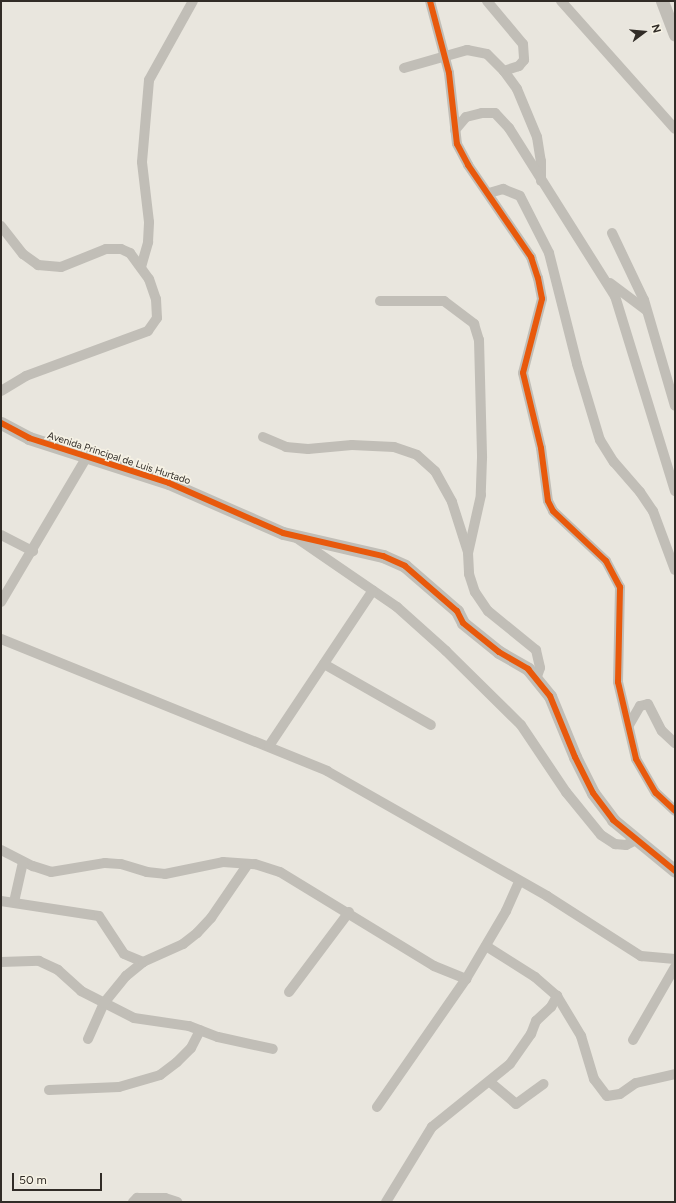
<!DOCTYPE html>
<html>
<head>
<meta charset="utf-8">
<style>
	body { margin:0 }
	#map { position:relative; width:676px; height:1203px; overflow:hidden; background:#e9e6de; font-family:Figtree,sans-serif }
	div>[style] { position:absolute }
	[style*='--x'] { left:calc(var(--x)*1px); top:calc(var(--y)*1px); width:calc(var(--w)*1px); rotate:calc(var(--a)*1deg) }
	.minor>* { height:10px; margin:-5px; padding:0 5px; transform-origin:5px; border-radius:5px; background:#c1beb7 }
	.tertiary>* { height:13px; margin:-6.5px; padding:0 6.5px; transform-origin:6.5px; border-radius:6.5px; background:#c1beb7 }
	.cycleway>* { height:6px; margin:-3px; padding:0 3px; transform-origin:3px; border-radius:3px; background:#e8590c }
	span { translate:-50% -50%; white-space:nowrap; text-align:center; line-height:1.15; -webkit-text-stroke:3.5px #f6f2e5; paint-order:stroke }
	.street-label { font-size:10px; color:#312c27 }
	.frame { position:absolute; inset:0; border:2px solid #312c27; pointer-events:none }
	.north { position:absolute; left:624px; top:12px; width:40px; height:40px; -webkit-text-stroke:3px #f6f2e5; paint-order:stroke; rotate:74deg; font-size:11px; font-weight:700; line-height:16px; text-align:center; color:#312c27 }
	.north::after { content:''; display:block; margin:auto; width:14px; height:18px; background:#312c27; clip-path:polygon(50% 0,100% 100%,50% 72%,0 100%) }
	.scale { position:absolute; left:12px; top:1173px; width:90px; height:18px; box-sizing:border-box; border:2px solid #312c27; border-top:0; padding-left:5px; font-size:12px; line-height:14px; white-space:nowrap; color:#312c27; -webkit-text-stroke:3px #f6f2e5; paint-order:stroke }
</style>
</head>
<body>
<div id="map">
	<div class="minor">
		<i style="--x:430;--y:1;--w:74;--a:75.2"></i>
		<i style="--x:449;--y:73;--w:71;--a:83.6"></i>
		<i style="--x:457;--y:144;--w:24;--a:62"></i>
		<i style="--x:468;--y:165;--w:112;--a:55.6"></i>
		<i style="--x:531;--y:257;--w:22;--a:72"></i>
		<i style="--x:538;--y:278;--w:21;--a:79"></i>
		<i style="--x:542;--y:299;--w:76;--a:104.4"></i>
		<i style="--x:523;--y:373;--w:77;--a:76.5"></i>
		<i style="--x:541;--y:448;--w:53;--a:82.5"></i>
		<i style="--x:548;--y:501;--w:11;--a:63"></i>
		<i style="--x:553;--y:511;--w:73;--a:43.3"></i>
		<i style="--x:606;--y:561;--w:30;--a:62"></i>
		<i style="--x:620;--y:587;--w:95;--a:91.2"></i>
		<i style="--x:618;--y:682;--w:79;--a:76.8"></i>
		<i style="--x:636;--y:759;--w:39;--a:60"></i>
		<i style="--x:656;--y:793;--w:26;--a:43"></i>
		<i style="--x:487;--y:1;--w:56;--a:50.1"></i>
		<i style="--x:523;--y:44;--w:16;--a:86"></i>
		<i style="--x:524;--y:60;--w:8;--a:130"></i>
		<i style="--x:519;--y:66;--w:16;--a:162"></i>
		<i style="--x:561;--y:1;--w:171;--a:48.3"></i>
		<i style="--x:404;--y:68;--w:66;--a:-15.9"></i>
		<i style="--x:467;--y:50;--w:20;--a:11"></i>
		<i style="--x:487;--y:54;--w:24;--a:45"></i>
		<i style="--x:504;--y:71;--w:22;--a:54"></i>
		<i style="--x:517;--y:89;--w:52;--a:67.4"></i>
		<i style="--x:537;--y:137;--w:24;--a:81"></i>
		<i style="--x:541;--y:161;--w:20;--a:90"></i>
		<i style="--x:455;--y:130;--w:17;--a:-50"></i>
		<i style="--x:466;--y:117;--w:16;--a:-14"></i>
		<i style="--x:482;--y:113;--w:13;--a:0"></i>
		<i style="--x:495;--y:113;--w:21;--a:47"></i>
		<i style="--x:509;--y:128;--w:199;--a:57.8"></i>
		<i style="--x:615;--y:296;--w:204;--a:72.9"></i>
		<i style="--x:489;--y:193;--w:15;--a:-16"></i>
		<i style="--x:503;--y:189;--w:18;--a:22"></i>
		<i style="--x:520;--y:196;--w:64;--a:63"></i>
		<i style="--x:549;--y:253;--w:114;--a:75.8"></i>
		<i style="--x:577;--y:364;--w:79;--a:73.2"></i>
		<i style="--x:600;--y:440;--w:26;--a:58"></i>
		<i style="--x:614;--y:462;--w:40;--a:49"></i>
		<i style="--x:640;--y:492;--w:23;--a:56"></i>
		<i style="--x:653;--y:511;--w:63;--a:69.6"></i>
		<i style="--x:1;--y:226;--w:36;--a:52"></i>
		<i style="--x:23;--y:254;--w:19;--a:36"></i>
		<i style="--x:38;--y:265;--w:23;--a:5"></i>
		<i style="--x:61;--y:267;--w:48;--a:-21.8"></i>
		<i style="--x:106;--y:249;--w:15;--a:0"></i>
		<i style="--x:121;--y:249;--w:10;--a:24"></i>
		<i style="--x:130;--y:253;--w:32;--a:54"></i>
		<i style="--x:149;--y:279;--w:21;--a:71"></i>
		<i style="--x:156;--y:299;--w:19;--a:87"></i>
		<i style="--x:157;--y:318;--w:16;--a:125"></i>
		<i style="--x:148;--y:331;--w:130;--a:159.8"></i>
		<i style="--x:26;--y:376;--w:29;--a:149"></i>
		<i style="--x:612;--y:233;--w:74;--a:64.5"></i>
		<i style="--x:644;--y:300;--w:110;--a:73.7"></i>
		<i style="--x:141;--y:267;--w:26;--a:-74"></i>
		<i style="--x:148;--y:242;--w:20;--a:-87"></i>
		<i style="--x:149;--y:222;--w:60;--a:-96.7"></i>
		<i style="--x:142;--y:162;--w:82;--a:-85.1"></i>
		<i style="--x:149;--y:80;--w:90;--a:-60.9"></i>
		<i style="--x:610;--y:283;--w:45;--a:36.9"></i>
		<i style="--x:380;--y:301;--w:64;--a:0"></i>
		<i style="--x:444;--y:301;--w:38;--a:37"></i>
		<i style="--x:474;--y:324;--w:17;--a:73"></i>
		<i style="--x:479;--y:340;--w:118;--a:88.5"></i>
		<i style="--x:482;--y:458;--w:37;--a:92"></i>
		<i style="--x:481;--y:495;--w:59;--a:102.6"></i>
		<i style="--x:468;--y:553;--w:21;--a:87"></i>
		<i style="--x:469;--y:574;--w:19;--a:72"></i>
		<i style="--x:475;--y:592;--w:23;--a:56"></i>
		<i style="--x:488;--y:611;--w:62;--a:39.1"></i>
		<i style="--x:536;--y:650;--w:18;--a:77"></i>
		<i style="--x:540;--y:668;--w:12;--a:110"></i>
		<i style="--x:263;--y:437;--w:25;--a:23"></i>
		<i style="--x:286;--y:447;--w:22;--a:5"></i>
		<i style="--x:308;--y:449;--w:44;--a:-5.2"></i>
		<i style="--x:352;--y:445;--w:42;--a:2.7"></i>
		<i style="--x:394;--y:447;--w:24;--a:19"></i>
		<i style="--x:417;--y:455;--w:24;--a:42"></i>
		<i style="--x:435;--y:471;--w:35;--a:61"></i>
		<i style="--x:452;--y:502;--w:52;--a:72.3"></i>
		<i style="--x:1;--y:535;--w:36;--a:27"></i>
		<i style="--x:295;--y:537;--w:124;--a:34.5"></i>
		<i style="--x:397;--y:607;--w:66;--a:41.9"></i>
		<i style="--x:446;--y:651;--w:105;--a:44.6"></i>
		<i style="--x:521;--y:725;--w:81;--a:56.1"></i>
		<i style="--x:566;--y:792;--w:55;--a:50.9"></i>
		<i style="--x:601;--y:835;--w:17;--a:33"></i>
		<i style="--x:615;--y:844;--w:11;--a:5"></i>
		<i style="--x:626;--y:845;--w:11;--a:-27"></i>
		<i style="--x:1;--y:602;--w:167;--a:-59.4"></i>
		<i style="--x:1;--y:639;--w:352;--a:22"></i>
		<i style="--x:327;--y:771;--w:253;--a:29.6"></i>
		<i style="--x:547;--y:896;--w:112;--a:32.6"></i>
		<i style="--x:641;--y:956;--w:34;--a:5"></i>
		<i style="--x:324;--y:664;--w:123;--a:29.7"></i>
		<i style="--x:629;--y:725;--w:22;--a:-60"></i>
		<i style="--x:640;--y:706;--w:8;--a:-14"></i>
		<i style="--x:648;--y:704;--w:30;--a:63"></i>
		<i style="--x:662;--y:731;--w:18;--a:43"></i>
		<i style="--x:269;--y:746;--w:187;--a:-56.3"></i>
		<i style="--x:1;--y:850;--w:36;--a:27"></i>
		<i style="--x:33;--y:866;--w:19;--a:18"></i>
		<i style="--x:51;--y:872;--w:55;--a:-9.5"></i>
		<i style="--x:105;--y:863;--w:16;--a:4"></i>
		<i style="--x:121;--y:864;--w:27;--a:17"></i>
		<i style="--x:147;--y:872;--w:18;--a:6"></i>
		<i style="--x:165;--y:874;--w:59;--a:-11.7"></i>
		<i style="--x:223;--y:862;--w:32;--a:4"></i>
		<i style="--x:255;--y:864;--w:26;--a:18"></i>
		<i style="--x:280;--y:872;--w:180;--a:31.4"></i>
		<i style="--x:434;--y:966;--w:35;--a:22"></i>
		<i style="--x:1;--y:901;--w:99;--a:8.7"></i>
		<i style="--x:99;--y:916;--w:45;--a:56.7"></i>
		<i style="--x:124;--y:954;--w:21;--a:23"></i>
		<i style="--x:14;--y:902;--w:41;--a:-77.3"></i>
		<i style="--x:486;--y:946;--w:58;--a:32.3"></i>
		<i style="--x:535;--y:977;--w:29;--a:41"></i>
		<i style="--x:557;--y:996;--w:47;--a:59"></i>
		<i style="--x:581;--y:1036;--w:45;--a:73.2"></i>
		<i style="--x:594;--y:1079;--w:21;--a:53"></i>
		<i style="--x:607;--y:1096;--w:13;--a:-9"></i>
		<i style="--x:620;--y:1094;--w:19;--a:-35"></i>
		<i style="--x:636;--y:1083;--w:40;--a:-13"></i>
		<i style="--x:1;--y:962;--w:38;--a:-2"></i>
		<i style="--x:39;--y:961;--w:21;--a:25"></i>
		<i style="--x:58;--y:970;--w:31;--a:42"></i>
		<i style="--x:81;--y:991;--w:59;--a:27"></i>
		<i style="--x:134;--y:1018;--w:56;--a:8.3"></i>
		<i style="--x:189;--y:1026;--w:31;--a:21"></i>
		<i style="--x:218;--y:1037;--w:56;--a:12.3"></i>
		<i style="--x:289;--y:992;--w:100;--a:-53.1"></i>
		<i style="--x:88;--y:1039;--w:39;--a:-66"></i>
		<i style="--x:104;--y:1003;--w:35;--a:-51"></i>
		<i style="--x:126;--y:976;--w:22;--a:-39"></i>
		<i style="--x:143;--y:962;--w:44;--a:-24.2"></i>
		<i style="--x:183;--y:944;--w:18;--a:-38"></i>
		<i style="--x:197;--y:933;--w:21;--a:-47"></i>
		<i style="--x:211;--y:918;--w:65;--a:-55.6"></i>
		<i style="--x:633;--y:1040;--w:84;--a:-60.1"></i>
		<i style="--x:490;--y:1082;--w:34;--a:40"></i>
		<i style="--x:516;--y:1104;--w:34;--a:-36"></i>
		<i style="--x:49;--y:1090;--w:70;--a:-2.5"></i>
		<i style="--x:119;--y:1087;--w:43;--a:-16.3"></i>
		<i style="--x:160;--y:1075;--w:21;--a:-37"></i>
		<i style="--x:177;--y:1062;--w:20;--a:-45"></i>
		<i style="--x:191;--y:1048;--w:20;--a:-63"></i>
		<i style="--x:377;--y:1107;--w:156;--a:-55.2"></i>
		<i style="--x:466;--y:979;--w:79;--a:-59.5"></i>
		<i style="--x:506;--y:911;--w:32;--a:-66"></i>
		<i style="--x:133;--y:1202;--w:6;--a:-45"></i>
		<i style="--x:137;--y:1198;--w:28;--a:0"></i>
		<i style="--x:165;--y:1198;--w:13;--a:18"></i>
		<i style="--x:386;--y:1202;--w:88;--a:-58.5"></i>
		<i style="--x:432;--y:1127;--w:100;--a:-38.9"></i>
		<i style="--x:510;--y:1064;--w:37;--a:-55"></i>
		<i style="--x:531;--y:1034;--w:14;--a:-69"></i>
		<i style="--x:536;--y:1021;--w:21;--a:-43"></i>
		<i style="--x:551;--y:1007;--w:13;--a:-61"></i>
	</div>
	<div class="tertiary">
		<i style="--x:662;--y:1;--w:36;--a:69"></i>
		<i style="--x:1;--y:423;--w:32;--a:28"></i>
		<i style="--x:29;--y:438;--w:147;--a:17.8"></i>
		<i style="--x:169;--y:483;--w:124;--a:23.7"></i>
		<i style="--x:283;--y:533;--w:103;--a:13"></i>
		<i style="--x:383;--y:556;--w:24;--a:24"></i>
		<i style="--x:405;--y:566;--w:69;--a:40.9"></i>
		<i style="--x:457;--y:611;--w:13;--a:63"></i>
		<i style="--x:463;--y:623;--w:46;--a:38.9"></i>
		<i style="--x:499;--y:652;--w:34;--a:30"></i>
		<i style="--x:528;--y:669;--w:35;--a:51"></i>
		<i style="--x:550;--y:696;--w:66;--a:67.7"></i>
		<i style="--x:575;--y:757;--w:40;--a:63.4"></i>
		<i style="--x:593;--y:793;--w:34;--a:53"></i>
		<i style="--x:613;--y:820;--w:80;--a:39.4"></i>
	</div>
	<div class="cycleway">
		<i style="--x:430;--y:1;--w:74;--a:75.2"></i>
		<i style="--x:449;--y:73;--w:71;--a:83.6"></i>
		<i style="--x:457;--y:144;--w:24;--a:62"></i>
		<i style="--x:468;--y:165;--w:112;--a:55.6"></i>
		<i style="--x:531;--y:257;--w:22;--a:72"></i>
		<i style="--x:538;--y:278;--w:21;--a:79"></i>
		<i style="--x:542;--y:299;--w:76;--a:104.4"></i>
		<i style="--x:523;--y:373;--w:77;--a:76.5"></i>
		<i style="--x:541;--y:448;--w:53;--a:82.5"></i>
		<i style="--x:548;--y:501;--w:11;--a:63"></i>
		<i style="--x:553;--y:511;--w:73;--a:43.3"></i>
		<i style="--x:606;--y:561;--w:30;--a:62"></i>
		<i style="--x:620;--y:587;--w:95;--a:91.2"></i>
		<i style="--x:618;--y:682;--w:79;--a:76.8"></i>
		<i style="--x:636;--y:759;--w:39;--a:60"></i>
		<i style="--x:656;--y:793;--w:26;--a:43"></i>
		<i style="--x:1;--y:423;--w:32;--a:28"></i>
		<i style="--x:29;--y:438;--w:147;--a:17.8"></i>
		<i style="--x:169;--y:483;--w:124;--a:23.7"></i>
		<i style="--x:283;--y:533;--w:103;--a:13"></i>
		<i style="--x:383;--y:556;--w:24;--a:24"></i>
		<i style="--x:405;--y:566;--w:69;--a:40.9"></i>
		<i style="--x:457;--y:611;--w:13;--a:63"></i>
		<i style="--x:463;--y:623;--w:46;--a:38.9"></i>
		<i style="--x:499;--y:652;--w:34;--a:30"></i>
		<i style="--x:528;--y:669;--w:35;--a:51"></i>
		<i style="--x:550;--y:696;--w:66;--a:67.7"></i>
		<i style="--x:575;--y:757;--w:40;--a:63.4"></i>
		<i style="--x:593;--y:793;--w:34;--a:53"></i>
		<i style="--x:613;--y:820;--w:80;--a:39.4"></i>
	</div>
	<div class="street-label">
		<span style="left:119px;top:458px;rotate:18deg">Avenida Principal de Luis Hurtado</span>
	</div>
	<div class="frame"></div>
	<div class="north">N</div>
	<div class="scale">50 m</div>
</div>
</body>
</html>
